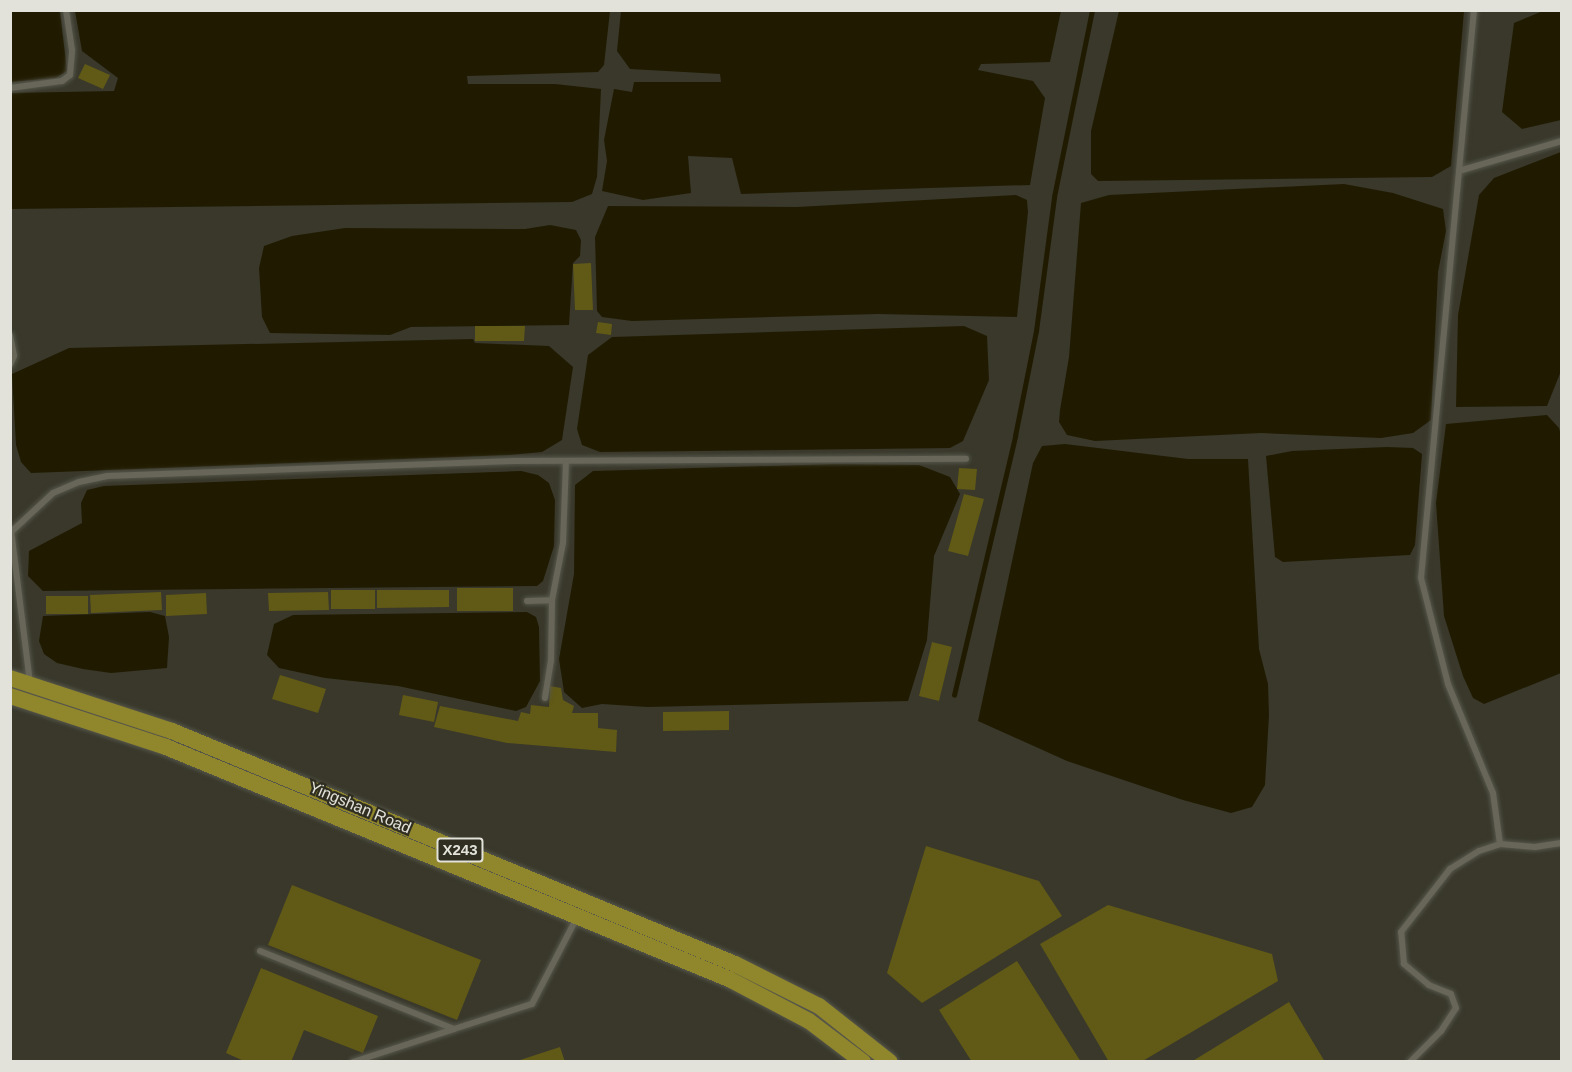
<!DOCTYPE html>
<html>
<head>
<meta charset="utf-8">
<style>
	body { margin:0 }
	#map { position:relative; width:1572px; height:1072px; overflow:hidden; background:#39382b; font-family:Helvetica,sans-serif }
	div>[style] { position:absolute }
	[style*='--x'] { left:calc(var(--x)*1px); top:calc(var(--y)*1px); width:calc(var(--w)*1px); rotate:calc(var(--a)*1deg) }
	.water>* { inset:0; background:#201b00 }
	.stream>* { height:4.5px; margin:-2.25px; padding:0 2.25px; transform-origin:2.25px; border-radius:2.25px; background:#201b00 }
	.building>* { inset:0; background:#615916 }
	.roads { filter:drop-shadow(0 0 2px #56564b) drop-shadow(0 0 2px #56564b) }
	.service>* { height:6px; margin:-3px; padding:0 3px; transform-origin:3px; border-radius:3px; background:#676658 }
	.primary>* { height:16px; margin:-8px; padding:0 8px; transform-origin:8px; border-radius:8px; background:#90862c }
	span { translate:-50% -50%; white-space:nowrap; text-align:center; line-height:1.15; -webkit-text-stroke:4.5px #2f2e21; paint-order:stroke }
	.shield-label span { padding:2px 4px; background:#2f2e21; border:2px solid; border-radius:4px; -webkit-text-stroke-width:0 }
	.shield-label { font-size:15px; color:#e2e2da; font-weight:700 }
	.street-label { font-size:16px; color:#e2e2da }
	.frame { position:absolute; inset:0; border:12px solid #e2e2da; pointer-events:none }
</style>
</head>
<body>
<div id="map">
	<div class="water">
		<i style="clip-path:polygon(11px 10px,60px 11px,67px 71px,56px 78px,11px 82px)"></i>
		<i style="clip-path:polygon(75px 11px,610px 11px,604px 65px,598px 72px,467px 76px,468px 84px,555px 84px,601px 89px,597px 177px,592px 194px,572px 202px,11px 209px,11px 93px,114px 91px,118px 78px,82px 51px)"></i>
		<i style="clip-path:polygon(621px 11px,1061px 11px,1050px 62px,981px 64px,978px 70px,1033px 81px,1045px 98px,1030px 185px,741px 194px,732px 158px,688px 156px,691px 193px,643px 200px,602px 191px,607px 161px,604px 140px,614px 89px,632px 92px,634px 82px,721px 82px,720px 74px,630px 69px,617px 51px)"></i>
		<i style="clip-path:polygon(1119px 11px,1464px 11px,1451px 166px,1432px 177px,1098px 181px,1091px 174px,1091px 131px)"></i>
		<i style="clip-path:polygon(1543px 11px,1561px 11px,1561px 120px,1522px 129px,1502px 112px,1514px 23px)"></i>
		<i style="clip-path:polygon(1561px 152px,1561px 371px,1547px 406px,1456px 407px,1458px 315px,1479px 195px,1494px 178px)"></i>
		<i style="clip-path:polygon(1344px 184px,1393px 193px,1443px 209px,1446px 231px,1438px 272px,1431px 420px,1413px 433px,1381px 438px,1261px 433px,1095px 441px,1067px 435px,1059px 422px,1060px 410px,1069px 357px,1081px 203px,1109px 195px)"></i>
		<i style="clip-path:polygon(1016px 195px,1027px 200px,1028px 212px,1017px 317px,878px 314px,632px 321px,602px 317px,597px 311px,595px 237px,608px 206px,797px 207px)"></i>
		<i style="clip-path:polygon(550px 225px,576px 230px,581px 240px,580px 256px,573px 263px,569px 325px,411px 327px,390px 335px,270px 333px,262px 317px,259px 268px,264px 246px,292px 236px,345px 228px,525px 229px)"></i>
		<i style="clip-path:polygon(964px 326px,987px 336px,989px 380px,963px 441px,950px 448px,600px 452px,582px 445px,577px 429px,588px 355px,612px 337px)"></i>
		<i style="clip-path:polygon(473px 339px,475px 343px,549px 346px,573px 367px,562px 440px,542px 452px,510px 455px,31px 473px,21px 462px,16px 445px,12px 374px,69px 348px)"></i>
		<i style="clip-path:polygon(1547px 415px,1559px 428px,1562px 439px,1561px 673px,1484px 704px,1473px 698px,1463px 676px,1444px 616px,1436px 503px,1446px 424px)"></i>
		<i style="clip-path:polygon(1065px 444px,1188px 459px,1248px 459px,1259px 649px,1268px 684px,1269px 715px,1265px 785px,1252px 807px,1231px 813px,1183px 800px,1067px 761px,978px 721px,1033px 463px,1042px 446px)"></i>
		<i style="clip-path:polygon(1387px 447px,1413px 448px,1422px 454px,1415px 545px,1410px 555px,1283px 562px,1275px 557px,1266px 456px,1292px 451px)"></i>
		<i style="clip-path:polygon(836px 464px,919px 465px,950px 477px,960px 494px,934px 556px,927px 640px,908px 701px,647px 707px,602px 704px,582px 708px,564px 692px,559px 659px,574px 574px,575px 485px,593px 471px)"></i>
		<i style="clip-path:polygon(521px 471px,538px 475px,549px 483px,555px 500px,554px 546px,543px 581px,537px 586px,43px 591px,28px 576px,29px 551px,82px 523px,81px 503px,87px 490px,104px 486px)"></i>
		<i style="clip-path:polygon(150px 612px,165px 616px,169px 637px,167px 668px,111px 673px,83px 669px,57px 663px,44px 654px,39px 641px,43px 616px)"></i>
		<i style="clip-path:polygon(527px 612px,536px 617px,539px 627px,540px 681px,526px 707px,516px 711px,398px 686px,325px 678px,279px 668px,267px 655px,274px 624px,293px 615px)"></i>
	</div>
	<div class="stream">
		<i style="--x:954;--y:695;--w:266;--a:-76.7"></i>
		<i style="--x:1015;--y:436;--w:107;--a:-78.7"></i>
		<i style="--x:1036;--y:331;--w:135;--a:-82.3"></i>
		<i style="--x:1054;--y:197;--w:191;--a:-78.5"></i>
	</div>
	<div class="building">
		<i style="clip-path:polygon(85px 64px,110px 75px,103px 89px,78px 78px)"></i>
		<i style="clip-path:polygon(591px 263px,593px 310px,575px 310px,573px 264px)"></i>
		<i style="clip-path:polygon(598px 322px,612px 324px,611px 335px,596px 333px)"></i>
		<i style="clip-path:polygon(475px 326px,525px 326px,524px 341px,475px 341px)"></i>
		<i style="clip-path:polygon(959px 468px,977px 469px,975px 490px,957px 489px)"></i>
		<i style="clip-path:polygon(964px 494px,984px 499px,968px 556px,948px 551px)"></i>
		<i style="clip-path:polygon(457px 588px,513px 588px,513px 611px,457px 611px)"></i>
		<i style="clip-path:polygon(331px 590px,375px 590px,375px 609px,331px 609px)"></i>
		<i style="clip-path:polygon(377px 590px,449px 590px,449px 607px,377px 608px)"></i>
		<i style="clip-path:polygon(161px 592px,162px 610px,91px 613px,90px 595px)"></i>
		<i style="clip-path:polygon(328px 592px,329px 610px,269px 611px,268px 593px)"></i>
		<i style="clip-path:polygon(206px 593px,207px 614px,166px 616px,166px 595px)"></i>
		<i style="clip-path:polygon(46px 596px,88px 596px,88px 614px,46px 614px)"></i>
		<i style="clip-path:polygon(932px 642px,952px 647px,939px 701px,919px 696px)"></i>
		<i style="clip-path:polygon(280px 675px,326px 689px,318px 713px,272px 699px)"></i>
		<i style="clip-path:polygon(550px 686px,561px 688px,563px 700px,574px 706px,572px 713px,598px 713px,598px 728px,617px 730px,616px 752px,507px 743px,434px 727px,440px 706px,518px 721px,521px 712px,530px 714px,531px 705px,549px 707px)"></i>
		<i style="clip-path:polygon(403px 695px,438px 702px,434px 722px,399px 715px)"></i>
		<i style="clip-path:polygon(729px 711px,729px 730px,663px 731px,663px 712px)"></i>
		<i style="clip-path:polygon(926px 846px,1039px 881px,1062px 916px,922px 1003px,887px 973px)"></i>
		<i style="clip-path:polygon(292px 885px,481px 960px,457px 1020px,268px 945px)"></i>
		<i style="clip-path:polygon(1108px 905px,1272px 954px,1278px 981px,1141px 1062px,1109px 1062px,1040px 944px)"></i>
		<i style="clip-path:polygon(1017px 961px,1081px 1062px,972px 1062px,939px 1010px)"></i>
		<i style="clip-path:polygon(261px 968px,378px 1016px,363px 1053px,304px 1030px,291px 1062px,246px 1062px,226px 1053px)"></i>
		<i style="clip-path:polygon(1289px 1002px,1325px 1062px,1191px 1062px)"></i>
		<i style="clip-path:polygon(560px 1047px,565px 1062px,517px 1062px,517px 1061px)"></i>
	</div>
	<div class="roads">
		<div class="service">
			<i style="--x:1474;--y:10;--w:570;--a:95.33"></i>
			<i style="--x:1421;--y:578;--w:109;--a:75.7"></i>
			<i style="--x:1448;--y:684;--w:118;--a:67.6"></i>
			<i style="--x:1493;--y:793;--w:51;--a:82.2"></i>
			<i style="--x:10;--y:88;--w:52;--a:-7.7"></i>
			<i style="--x:62;--y:81;--w:10;--a:-37"></i>
			<i style="--x:70;--y:75;--w:25;--a:-85"></i>
			<i style="--x:72;--y:50;--w:40;--a:-98.5"></i>
			<i style="--x:1462;--y:170;--w:104;--a:-16.2"></i>
			<i style="--x:10;--y:335;--w:21;--a:79"></i>
			<i style="--x:14;--y:356;--w:10;--a:114"></i>
			<i style="--x:11;--y:530;--w:154;--a:82.9"></i>
			<i style="--x:11;--y:532;--w:57;--a:-42.9"></i>
			<i style="--x:53;--y:493;--w:28;--a:-23"></i>
			<i style="--x:79;--y:482;--w:29;--a:-12"></i>
			<i style="--x:107;--y:476;--w:406;--a:-2.1"></i>
			<i style="--x:513;--y:461;--w:453;--a:-0.3"></i>
			<i style="--x:527;--y:601;--w:25;--a:-2"></i>
			<i style="--x:545;--y:698;--w:38;--a:-81"></i>
			<i style="--x:551;--y:660;--w:60;--a:-89"></i>
			<i style="--x:552;--y:600;--w:58;--a:-79.1"></i>
			<i style="--x:563;--y:543;--w:80;--a:-87.9"></i>
			<i style="--x:260;--y:951;--w:209;--a:21.9"></i>
			<i style="--x:454;--y:1029;--w:82;--a:-17.8"></i>
			<i style="--x:532;--y:1004;--w:96;--a:-62.6"></i>
			<i style="--x:353;--y:1062;--w:106;--a:-18.1"></i>
			<i style="--x:1410;--y:1062;--w:44;--a:-45"></i>
			<i style="--x:1441;--y:1031;--w:27;--a:-57"></i>
			<i style="--x:1456;--y:1008;--w:15;--a:-110"></i>
			<i style="--x:1451;--y:994;--w:24;--a:-158"></i>
			<i style="--x:1429;--y:985;--w:33;--a:-140"></i>
			<i style="--x:1404;--y:964;--w:32;--a:-95"></i>
			<i style="--x:1401;--y:932;--w:80;--a:-52.1"></i>
			<i style="--x:1450;--y:869;--w:34;--a:-32"></i>
			<i style="--x:1479;--y:851;--w:22;--a:-18"></i>
			<i style="--x:1500;--y:844;--w:35;--a:5"></i>
			<i style="--x:1535;--y:847;--w:26;--a:-9"></i>
		</div>
		<div class="primary">
			<i style="--x:10;--y:678;--w:170;--a:18.1"></i>
			<i style="--x:172;--y:731;--w:609;--a:22.48"></i>
			<i style="--x:735;--y:964;--w:94;--a:26.6"></i>
			<i style="--x:819;--y:1006;--w:90;--a:38.3"></i>
			<i style="--x:10;--y:696;--w:164;--a:18.1"></i>
			<i style="--x:166;--y:747;--w:609;--a:22.4"></i>
			<i style="--x:729;--y:979;--w:90;--a:27.7"></i>
			<i style="--x:809;--y:1021;--w:68;--a:37.2"></i>
		</div>
	</div>
	<div class="shield-label">
		<span style="left:460px;top:850px">X243</span>
	</div>
	<div class="street-label">
		<span style="left:360px;top:808px;rotate:23deg">Yingshan Road</span>
	</div>
	<div class="frame"></div>
</div>
</body>
</html>
